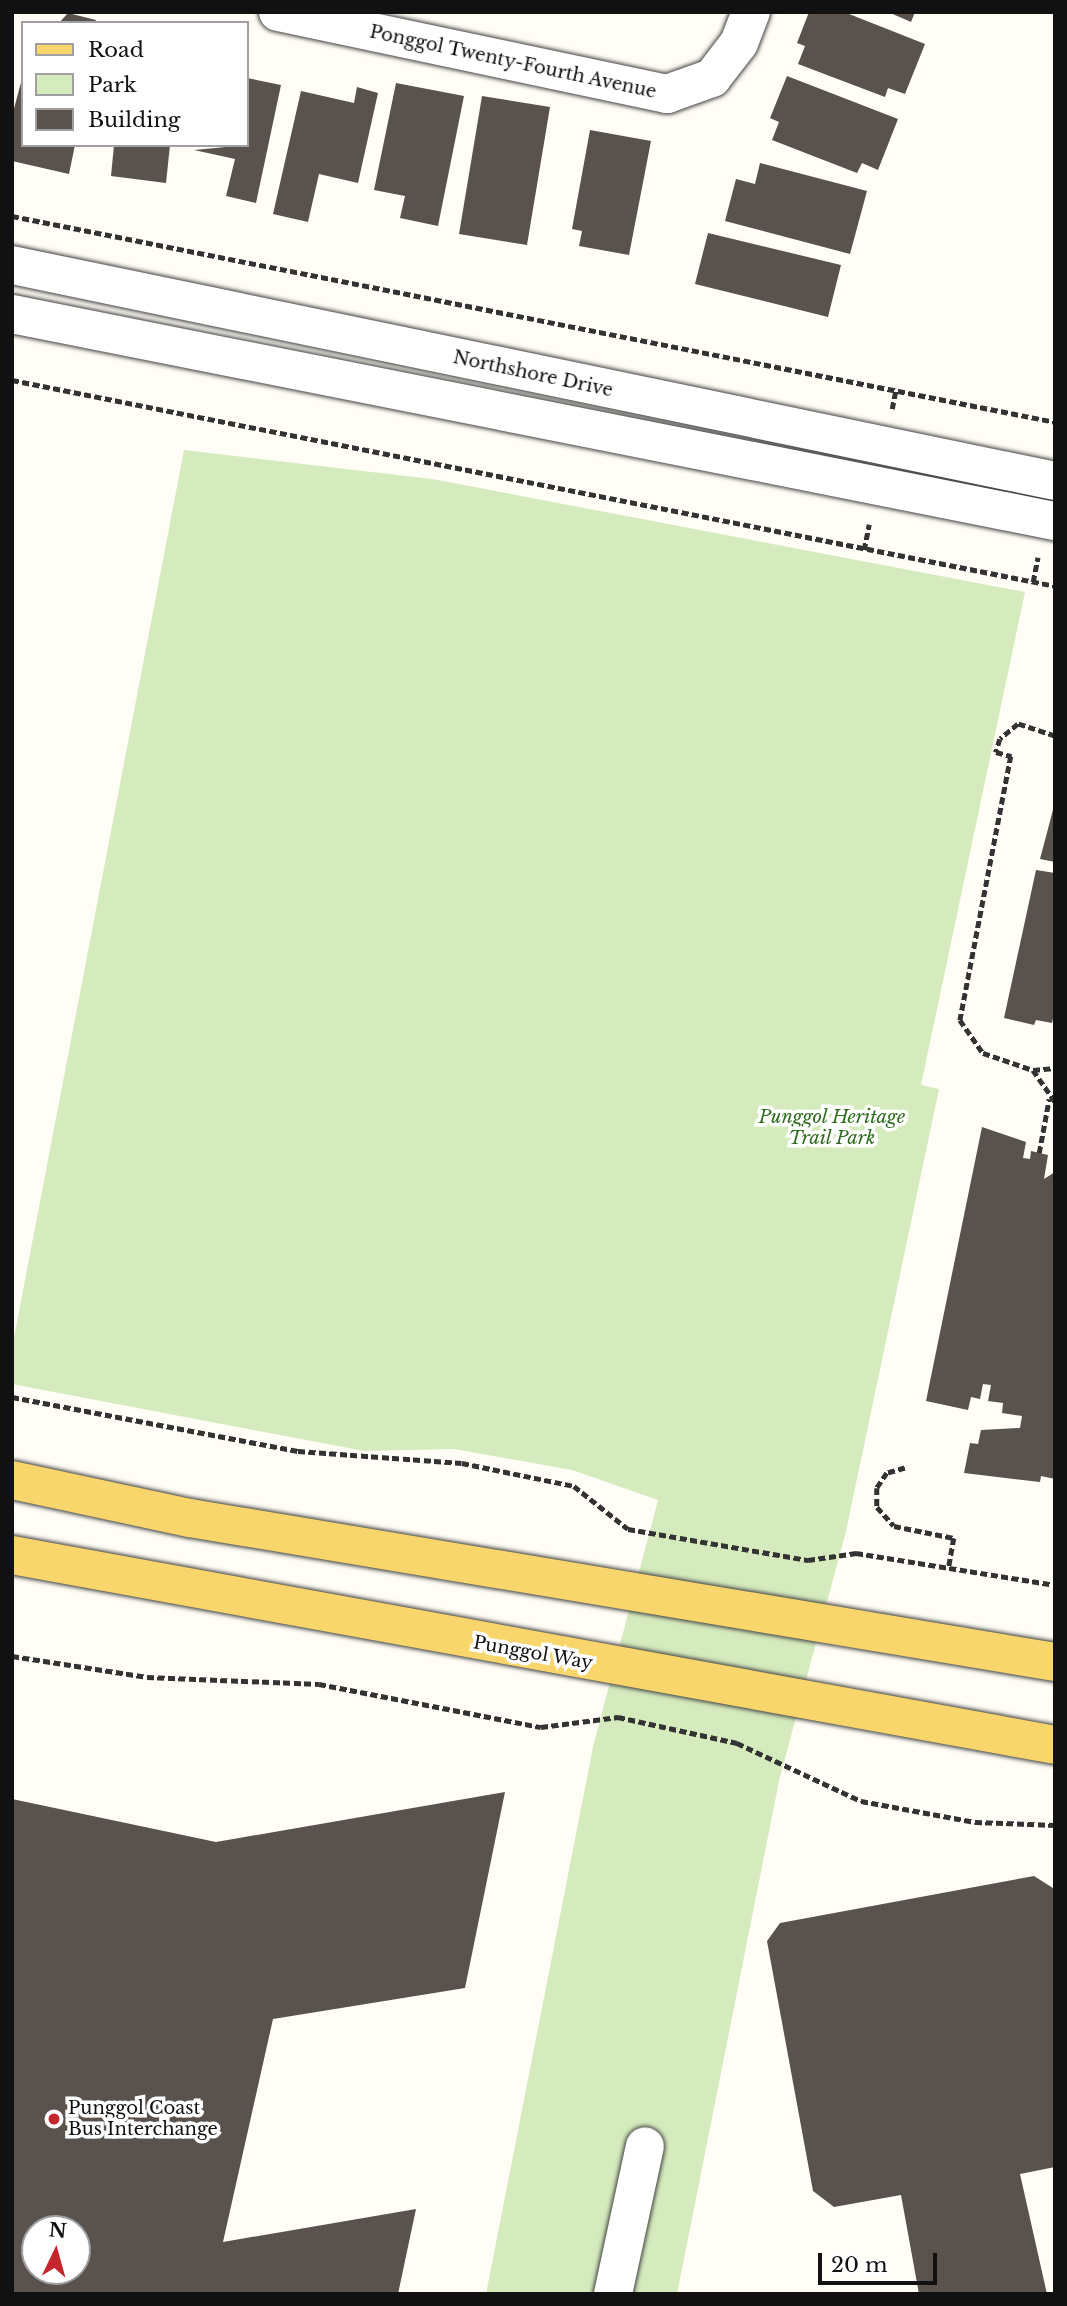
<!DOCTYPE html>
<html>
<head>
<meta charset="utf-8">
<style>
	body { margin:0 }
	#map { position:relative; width:1067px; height:2306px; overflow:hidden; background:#fffdf5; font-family:"Libre Baskerville",serif }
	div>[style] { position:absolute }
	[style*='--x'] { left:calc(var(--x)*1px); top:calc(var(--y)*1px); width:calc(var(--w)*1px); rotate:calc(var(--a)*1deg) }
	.green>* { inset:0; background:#d5ebbd }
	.building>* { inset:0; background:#5a524d }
	.path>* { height:4.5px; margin-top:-2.25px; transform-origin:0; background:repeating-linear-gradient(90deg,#333 0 7px,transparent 0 10.5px) }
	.roads { filter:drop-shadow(0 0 2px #444) drop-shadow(0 0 2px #444) }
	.minor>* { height:38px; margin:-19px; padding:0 19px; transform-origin:19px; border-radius:19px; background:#fff }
	.major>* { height:38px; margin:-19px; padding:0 19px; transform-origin:19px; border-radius:19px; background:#f9d66b }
	.dots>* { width:19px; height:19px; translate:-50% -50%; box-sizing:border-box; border:4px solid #fff; border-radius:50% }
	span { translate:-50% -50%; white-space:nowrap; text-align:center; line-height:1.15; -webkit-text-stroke:7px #fff; paint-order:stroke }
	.street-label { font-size:18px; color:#111 }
	.park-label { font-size:18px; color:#2f6b1f; font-style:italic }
	.poi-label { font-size:18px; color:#111 }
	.left { translate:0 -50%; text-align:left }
	.frame { position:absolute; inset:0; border:14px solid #111; pointer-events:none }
	.legend { position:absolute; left:21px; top:21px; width:228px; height:126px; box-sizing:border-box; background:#fff; border:2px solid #a0a0a0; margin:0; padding:9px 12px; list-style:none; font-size:21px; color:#111 }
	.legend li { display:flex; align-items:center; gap:14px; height:35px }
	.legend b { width:35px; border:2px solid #a0a0a0 }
	.north { position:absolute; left:21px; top:2215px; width:70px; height:70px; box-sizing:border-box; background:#fff; border:2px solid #a0a0a0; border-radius:50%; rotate:5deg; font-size:19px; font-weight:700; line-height:28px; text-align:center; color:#111 }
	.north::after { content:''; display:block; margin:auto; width:24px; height:32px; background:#c4262e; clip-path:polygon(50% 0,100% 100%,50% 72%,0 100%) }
	.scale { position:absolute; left:818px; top:2253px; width:119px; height:32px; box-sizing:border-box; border:4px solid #111; border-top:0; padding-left:9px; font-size:21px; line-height:24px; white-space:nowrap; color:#111; -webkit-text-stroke:5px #fff; paint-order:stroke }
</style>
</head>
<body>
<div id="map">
	<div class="green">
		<i style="clip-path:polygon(184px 450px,432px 479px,1025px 592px,921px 1085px,939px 1089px,846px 1531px,779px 1781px,677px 2294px,486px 2294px,593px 1747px,658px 1500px,572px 1470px,454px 1449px,364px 1451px,12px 1384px,12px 1348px)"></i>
	</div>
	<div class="building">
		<i style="clip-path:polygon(809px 12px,844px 12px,925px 44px,905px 94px,888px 88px,885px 97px,798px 64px,805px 46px,797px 43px)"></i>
		<i style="clip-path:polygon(888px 12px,915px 12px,911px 22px)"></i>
		<i style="clip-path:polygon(68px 13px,96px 20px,95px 23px,59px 23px)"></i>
		<i style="clip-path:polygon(23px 75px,23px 145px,75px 145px,69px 174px,12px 161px,12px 116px)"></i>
		<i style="clip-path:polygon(787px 76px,898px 119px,878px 170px,862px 163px,857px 173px,772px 140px,779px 122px,770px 118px)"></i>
		<i style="clip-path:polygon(247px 78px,281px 85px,256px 203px,226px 196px,235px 159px,194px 150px,247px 145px)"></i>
		<i style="clip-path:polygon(396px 83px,464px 96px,438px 226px,400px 218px,405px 196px,374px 190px)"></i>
		<i style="clip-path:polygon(357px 87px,378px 93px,358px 183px,319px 174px,308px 222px,273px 214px,301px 91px,354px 103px)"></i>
		<i style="clip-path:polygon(482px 96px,550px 107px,527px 245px,459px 234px)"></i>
		<i style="clip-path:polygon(590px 130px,651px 141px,629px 255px,579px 246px,582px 231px,572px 229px)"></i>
		<i style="clip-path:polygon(114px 145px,170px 145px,166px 183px,111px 176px)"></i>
		<i style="clip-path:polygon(760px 163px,867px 191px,850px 254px,725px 221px,736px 179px,755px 184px)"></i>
		<i style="clip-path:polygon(708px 233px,841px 265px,828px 317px,695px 284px)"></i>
		<i style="clip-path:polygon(1054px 806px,1055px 806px,1055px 862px,1040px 859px)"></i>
		<i style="clip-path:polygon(1036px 870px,1055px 873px,1055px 1009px,1052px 1023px,1036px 1020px,1034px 1025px,1004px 1018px)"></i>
		<i style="clip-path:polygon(982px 1127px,1026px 1142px,1023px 1158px,1030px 1159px,1031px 1151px,1048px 1155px,1044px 1179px,1055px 1172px,1055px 1479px,1041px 1476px,1040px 1482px,964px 1473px,970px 1443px,978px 1444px,981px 1430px,1020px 1428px,1022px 1416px,1002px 1413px,1003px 1403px,988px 1401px,991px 1385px,983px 1384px,980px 1399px,971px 1397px,968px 1410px,926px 1401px)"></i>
		<i style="clip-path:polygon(evenodd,505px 1792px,465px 1988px,273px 2019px,223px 2242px,416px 2209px,398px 2294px,12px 2294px,12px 1799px,216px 1842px,505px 1792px,35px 2229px,77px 2229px,77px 2271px,35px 2271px,35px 2229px)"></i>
		<i style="clip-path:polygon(1034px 1876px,1053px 1888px,1055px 1900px,1055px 2167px,1020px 2174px,1047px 2294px,919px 2294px,901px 2195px,834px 2207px,813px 2191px,767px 1941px,780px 1923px)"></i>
	</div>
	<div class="path">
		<i style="--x:12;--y:216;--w:1063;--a:11.17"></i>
		<i style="--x:12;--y:380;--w:1063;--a:11.17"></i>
		<i style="--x:892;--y:409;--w:21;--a:-79"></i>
		<i style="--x:864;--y:550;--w:26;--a:-79"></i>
		<i style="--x:1033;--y:582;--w:25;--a:-79"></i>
		<i style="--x:1055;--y:736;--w:39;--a:-162"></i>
		<i style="--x:1018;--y:724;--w:23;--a:140"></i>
		<i style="--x:1000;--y:739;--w:14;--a:107"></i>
		<i style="--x:996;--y:752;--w:16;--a:15"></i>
		<i style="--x:1011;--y:756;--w:269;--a:100.9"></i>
		<i style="--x:960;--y:1020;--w:40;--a:55.1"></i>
		<i style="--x:983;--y:1053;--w:53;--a:18.8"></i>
		<i style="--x:1033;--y:1070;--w:22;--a:-5"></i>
		<i style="--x:1033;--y:1070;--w:38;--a:55"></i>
		<i style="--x:1039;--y:1153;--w:55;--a:-79.5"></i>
		<i style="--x:12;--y:1397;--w:291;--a:10.7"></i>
		<i style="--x:298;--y:1451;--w:164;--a:4.2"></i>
		<i style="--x:462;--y:1463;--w:114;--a:11.6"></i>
		<i style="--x:574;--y:1486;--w:69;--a:38.5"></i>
		<i style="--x:628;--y:1529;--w:183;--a:9.8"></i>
		<i style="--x:808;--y:1560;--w:49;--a:-8.3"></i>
		<i style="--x:856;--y:1553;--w:202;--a:9.1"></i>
		<i style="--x:905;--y:1468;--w:19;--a:164"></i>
		<i style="--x:887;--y:1473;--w:18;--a:124"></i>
		<i style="--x:877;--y:1488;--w:19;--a:90"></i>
		<i style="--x:877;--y:1507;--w:25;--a:48"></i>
		<i style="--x:894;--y:1526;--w:61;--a:11.3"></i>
		<i style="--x:954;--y:1538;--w:29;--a:100"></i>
		<i style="--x:12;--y:1656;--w:137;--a:8.8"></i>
		<i style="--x:147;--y:1677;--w:172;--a:2.3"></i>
		<i style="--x:319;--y:1684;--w:226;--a:11"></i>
		<i style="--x:541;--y:1727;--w:78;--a:-7.4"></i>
		<i style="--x:618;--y:1717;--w:122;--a:12.3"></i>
		<i style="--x:737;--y:1743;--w:137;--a:25.1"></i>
		<i style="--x:861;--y:1801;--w:116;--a:10.4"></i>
		<i style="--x:975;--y:1822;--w:80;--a:2.1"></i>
	</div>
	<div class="roads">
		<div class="minor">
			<i style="--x:278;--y:12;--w:398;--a:11.9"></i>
			<i style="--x:667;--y:94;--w:48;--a:-19.6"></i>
			<i style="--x:712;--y:78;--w:44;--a:-52.4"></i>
			<i style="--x:739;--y:43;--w:33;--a:-69"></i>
			<i style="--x:12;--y:265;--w:1065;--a:11.7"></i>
			<i style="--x:12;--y:314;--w:1063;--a:11.23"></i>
			<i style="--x:613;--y:2294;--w:151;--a:-77.8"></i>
		</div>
		<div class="major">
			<i style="--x:12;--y:1480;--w:182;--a:12.1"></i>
			<i style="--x:190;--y:1518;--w:877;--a:9.45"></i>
			<i style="--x:12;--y:1555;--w:1060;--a:10.32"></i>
		</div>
	</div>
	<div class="dots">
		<i style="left:54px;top:2119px;background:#c4262e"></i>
	</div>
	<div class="street-label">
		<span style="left:513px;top:62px;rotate:12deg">Ponggol Twenty-Fourth Avenue</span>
		<span style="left:533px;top:374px;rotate:12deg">Northshore Drive</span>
		<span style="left:533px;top:1653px;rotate:10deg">Punggol Way</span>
	</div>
	<div class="park-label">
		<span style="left:832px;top:1128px">Punggol Heritage<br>Trail Park</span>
	</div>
	<div class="poi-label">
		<span class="left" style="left:68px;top:2119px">Punggol Coast<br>Bus Interchange</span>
	</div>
	<div class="frame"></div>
	<ul class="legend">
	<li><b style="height:9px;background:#f9d66b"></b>Road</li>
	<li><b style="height:19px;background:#d5ebbd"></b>Park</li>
	<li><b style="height:19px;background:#5a524d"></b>Building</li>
	</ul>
	<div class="north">N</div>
	<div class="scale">20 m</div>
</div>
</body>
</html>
